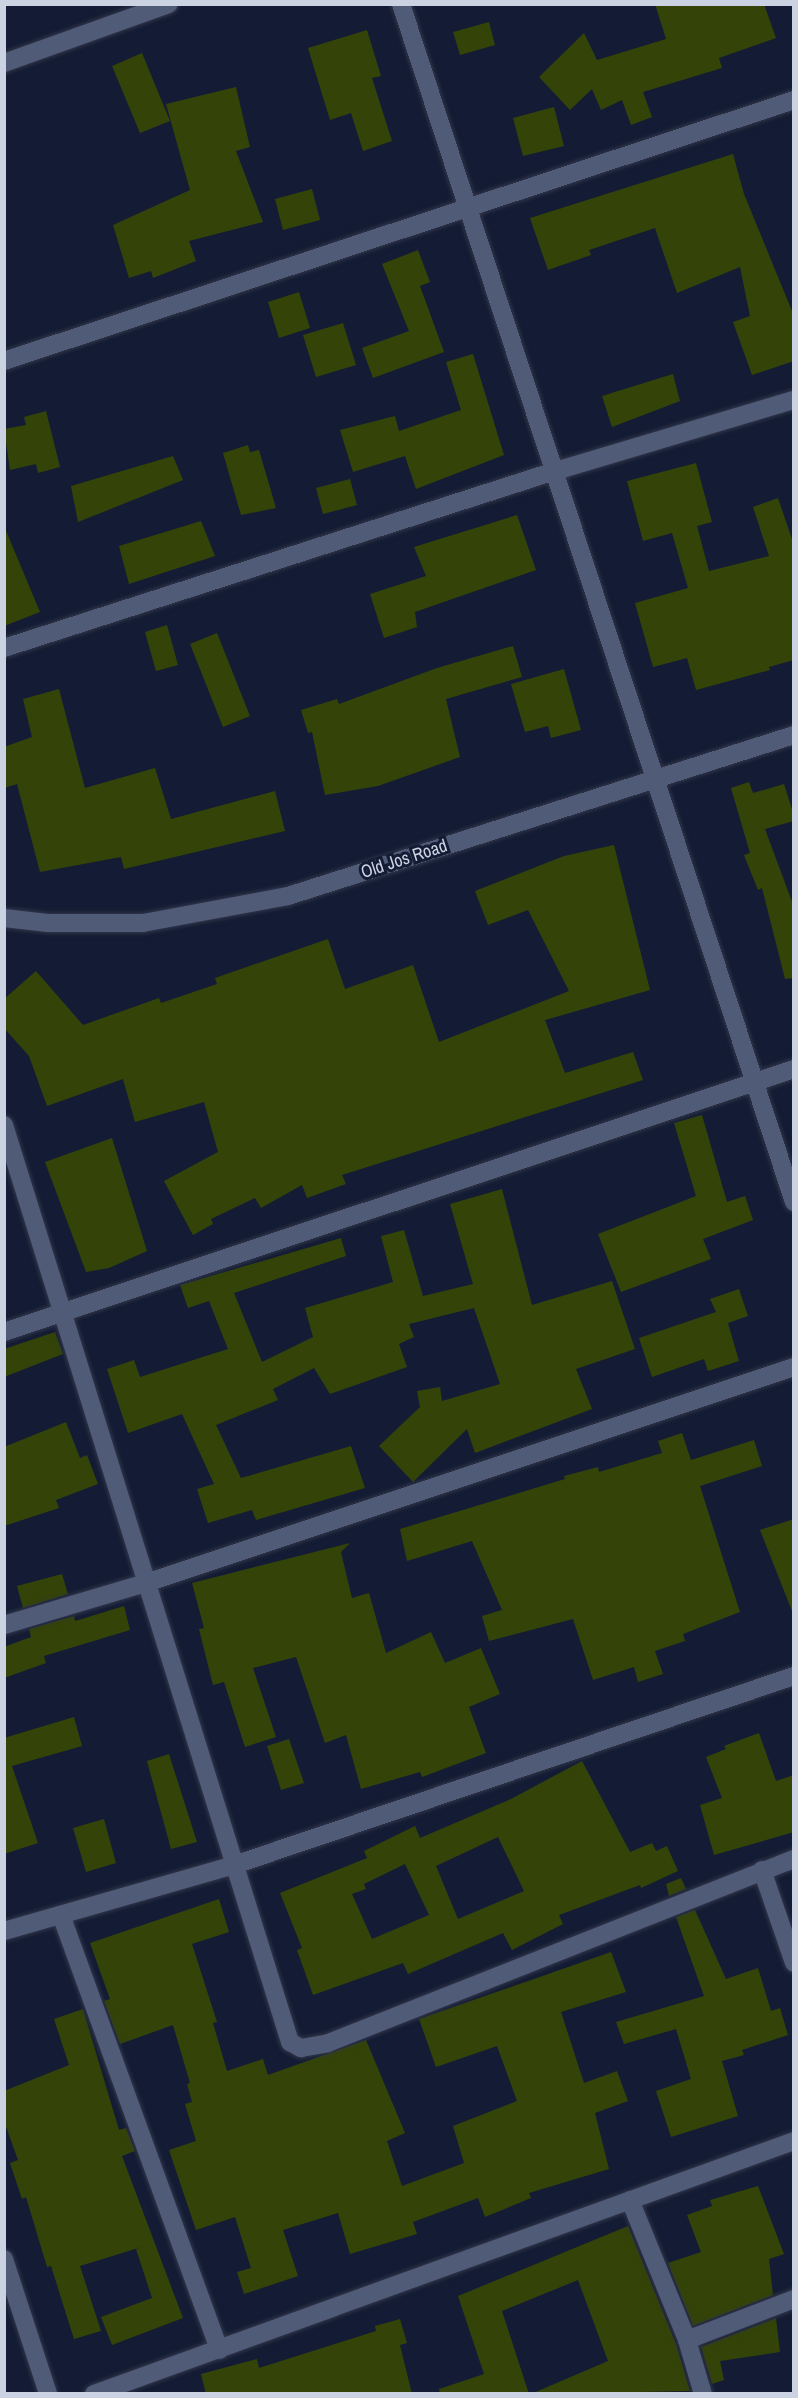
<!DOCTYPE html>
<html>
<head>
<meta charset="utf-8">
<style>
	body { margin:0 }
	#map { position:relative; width:798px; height:2398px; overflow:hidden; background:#131c34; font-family:"Archivo Narrow",sans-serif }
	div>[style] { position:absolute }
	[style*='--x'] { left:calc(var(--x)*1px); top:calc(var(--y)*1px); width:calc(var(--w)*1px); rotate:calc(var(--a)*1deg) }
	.building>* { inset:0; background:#344408 }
	.roads { filter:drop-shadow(0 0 2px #32364a) drop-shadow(0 0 2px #32364a) }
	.street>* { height:18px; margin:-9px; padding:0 9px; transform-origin:9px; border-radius:9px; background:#505b78 }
	.secondary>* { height:18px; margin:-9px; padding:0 9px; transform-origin:9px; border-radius:9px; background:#505b78 }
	span { translate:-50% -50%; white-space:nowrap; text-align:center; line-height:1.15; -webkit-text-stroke:6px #131c34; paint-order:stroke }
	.street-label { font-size:18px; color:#cbd2e2 }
	.frame { position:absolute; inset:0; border:6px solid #cbd2e2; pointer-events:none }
</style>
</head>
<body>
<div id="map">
	<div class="building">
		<i style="clip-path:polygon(655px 4px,764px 4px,776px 38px,719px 58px,722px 68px,643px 92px,652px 117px,631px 125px,622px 100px,601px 110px,592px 89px,570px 110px,539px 77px,584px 33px,597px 60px,666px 39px)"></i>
		<i style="clip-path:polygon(489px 22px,495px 45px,460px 55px,453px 32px)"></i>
		<i style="clip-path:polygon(367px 30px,381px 76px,372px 78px,392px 141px,363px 151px,351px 113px,330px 120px,308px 48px)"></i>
		<i style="clip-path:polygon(142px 53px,170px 121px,140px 133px,112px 66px)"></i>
		<i style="clip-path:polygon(236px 87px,250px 147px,236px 151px,263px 222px,189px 241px,196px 261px,153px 278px,151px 271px,129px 278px,113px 225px,190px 190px,166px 104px)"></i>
		<i style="clip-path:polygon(554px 107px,564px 146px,523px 156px,513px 118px)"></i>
		<i style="clip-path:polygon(733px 154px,744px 194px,794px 316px,794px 361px,752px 375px,733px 322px,750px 316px,740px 267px,677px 293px,655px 228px,589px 250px,591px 255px,548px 270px,530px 218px)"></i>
		<i style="clip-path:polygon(312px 189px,320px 220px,283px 230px,275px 199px)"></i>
		<i style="clip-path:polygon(418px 250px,430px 282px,420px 286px,444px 352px,373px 378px,362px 348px,409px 331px,382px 264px)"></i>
		<i style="clip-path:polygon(299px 292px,310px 328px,279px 338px,268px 302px)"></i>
		<i style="clip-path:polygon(343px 323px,356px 365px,316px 377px,303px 335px)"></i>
		<i style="clip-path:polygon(473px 354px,504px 455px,416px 489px,405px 456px,353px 472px,340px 430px,395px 416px,399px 431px,461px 410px,446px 362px)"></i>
		<i style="clip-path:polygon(673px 374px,680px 401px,612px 427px,602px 396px)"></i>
		<i style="clip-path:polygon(46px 411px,60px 467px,38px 473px,36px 464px,10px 470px,4px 429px,26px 425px,24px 417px)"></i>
		<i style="clip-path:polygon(248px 445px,250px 452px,259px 450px,276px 508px,241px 515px,223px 453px)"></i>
		<i style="clip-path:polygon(173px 456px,183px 480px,78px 522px,71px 486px)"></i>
		<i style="clip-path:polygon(696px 463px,712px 522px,697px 526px,709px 571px,769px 556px,753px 507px,778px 498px,794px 545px,794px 660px,769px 667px,770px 670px,696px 690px,687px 658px,653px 667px,635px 603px,688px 588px,672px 533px,643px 541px,627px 481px)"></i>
		<i style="clip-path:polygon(350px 479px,357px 505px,323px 514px,316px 488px)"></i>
		<i style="clip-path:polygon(517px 515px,536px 570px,415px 612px,417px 627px,384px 638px,370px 594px,426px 576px,414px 547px)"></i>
		<i style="clip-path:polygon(201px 521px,215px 556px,129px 584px,119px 546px)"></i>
		<i style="clip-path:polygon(4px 526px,40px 612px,4px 626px)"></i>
		<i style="clip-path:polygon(167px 625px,178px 665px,156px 671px,145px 632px)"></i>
		<i style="clip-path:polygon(217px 633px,250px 716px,223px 727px,190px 644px)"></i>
		<i style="clip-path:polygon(513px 646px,522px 677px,446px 699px,460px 757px,378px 786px,325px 795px,312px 732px,308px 733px,301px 710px,337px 699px,339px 704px,437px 668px)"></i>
		<i style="clip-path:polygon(564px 669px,581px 730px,551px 738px,548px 726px,525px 732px,511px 684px)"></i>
		<i style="clip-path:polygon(59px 689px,85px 788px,155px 768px,171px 819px,275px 791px,285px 831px,124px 869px,121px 857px,40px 872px,17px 784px,4px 788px,4px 747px,32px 737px,23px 699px)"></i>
		<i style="clip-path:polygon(749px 782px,753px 793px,784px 784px,794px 816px,794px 821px,765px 829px,794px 907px,794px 978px,785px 979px,762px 888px,758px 890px,744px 855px,750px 853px,731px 788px)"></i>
		<i style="clip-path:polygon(614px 845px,650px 990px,545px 1020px,565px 1073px,633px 1052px,643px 1080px,342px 1175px,346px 1184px,307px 1198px,302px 1185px,261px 1208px,255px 1198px,211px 1219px,213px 1224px,193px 1235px,164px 1181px,218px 1152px,204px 1102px,135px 1122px,123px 1079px,47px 1106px,29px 1056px,4px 1028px,4px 999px,36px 971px,83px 1025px,159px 998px,161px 1003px,217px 984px,215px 978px,328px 939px,345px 989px,413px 965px,439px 1042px,569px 991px,528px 910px,488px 925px,475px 891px,564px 856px)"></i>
		<i style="clip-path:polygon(702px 1115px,727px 1202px,745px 1196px,753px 1220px,703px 1239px,711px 1259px,621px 1292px,598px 1234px,696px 1196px,674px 1123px)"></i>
		<i style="clip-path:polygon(112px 1138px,147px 1251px,109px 1268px,86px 1272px,45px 1162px)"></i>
		<i style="clip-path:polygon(502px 1189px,532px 1305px,612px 1281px,635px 1349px,576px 1369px,592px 1409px,475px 1453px,467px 1429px,413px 1482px,379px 1446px,420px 1407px,417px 1391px,440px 1387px,442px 1401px,500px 1384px,474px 1308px,409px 1324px,414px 1337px,399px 1344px,407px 1367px,330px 1394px,314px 1368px,273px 1389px,278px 1400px,216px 1425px,241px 1478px,351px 1446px,365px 1488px,256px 1520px,252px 1510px,208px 1523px,197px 1489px,214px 1484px,182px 1414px,128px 1433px,107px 1369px,134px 1360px,140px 1377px,228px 1349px,209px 1301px,188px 1308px,180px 1285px,341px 1238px,346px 1256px,234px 1293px,262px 1362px,313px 1337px,305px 1308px,393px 1282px,381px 1236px,404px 1230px,423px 1296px,473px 1284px,450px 1204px)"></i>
		<i style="clip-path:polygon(739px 1289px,748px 1316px,728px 1323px,739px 1361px,708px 1371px,704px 1359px,652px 1377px,639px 1338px,716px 1312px,710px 1299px)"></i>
		<i style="clip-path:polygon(55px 1332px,63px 1354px,4px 1377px,4px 1349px)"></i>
		<i style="clip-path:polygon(66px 1422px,80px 1458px,87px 1455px,98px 1484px,56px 1500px,59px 1508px,4px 1526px,4px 1447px)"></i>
		<i style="clip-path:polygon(682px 1433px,691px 1460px,754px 1440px,762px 1466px,700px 1486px,740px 1612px,683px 1634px,685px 1641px,655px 1651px,663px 1674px,638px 1682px,634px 1667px,593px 1680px,573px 1619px,489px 1641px,482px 1616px,502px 1610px,472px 1541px,407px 1561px,400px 1529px,565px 1479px,564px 1476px,598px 1467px,599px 1472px,662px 1453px,658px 1441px)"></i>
		<i style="clip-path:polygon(794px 1519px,794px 1611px,792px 1611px,760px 1530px)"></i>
		<i style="clip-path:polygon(350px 1543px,341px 1552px,352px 1598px,369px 1593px,386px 1653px,431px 1632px,445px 1663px,481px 1648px,500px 1694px,469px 1707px,486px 1753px,422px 1777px,420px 1772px,361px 1789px,346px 1735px,325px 1743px,296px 1657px,253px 1668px,276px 1737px,245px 1747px,224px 1682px,213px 1685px,199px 1629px,204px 1628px,192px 1583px)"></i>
		<i style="clip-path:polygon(62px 1574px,68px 1594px,23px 1608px,17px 1586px)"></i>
		<i style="clip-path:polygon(124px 1606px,130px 1630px,44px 1656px,46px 1663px,4px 1678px,4px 1647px,31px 1637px,29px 1629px,74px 1616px,75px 1621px)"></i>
		<i style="clip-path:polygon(74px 1717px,82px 1746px,12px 1766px,38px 1843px,4px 1854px,4px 1738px)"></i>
		<i style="clip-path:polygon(759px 1733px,776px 1781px,794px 1775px,794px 1832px,714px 1855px,700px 1805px,722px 1798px,706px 1757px,726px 1749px,724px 1746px)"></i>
		<i style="clip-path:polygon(289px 1739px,304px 1783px,281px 1790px,267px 1746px)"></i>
		<i style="clip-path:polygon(169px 1754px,197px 1842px,171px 1849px,147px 1761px)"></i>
		<i style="clip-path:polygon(evenodd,582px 1761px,630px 1852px,652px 1843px,656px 1851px,667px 1846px,678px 1871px,641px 1888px,640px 1885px,559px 1915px,563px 1924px,512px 1950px,503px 1933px,408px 1974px,403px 1963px,313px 1995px,297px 1950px,302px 1948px,280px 1893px,367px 1858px,364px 1851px,415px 1826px,420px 1838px,511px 1799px,582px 1761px,498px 1837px,524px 1891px,458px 1919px,436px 1866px,498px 1837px,582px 1761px,405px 1864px,429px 1915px,372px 1939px,352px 1894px,366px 1889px,364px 1884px,405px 1864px)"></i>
		<i style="clip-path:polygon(104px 1819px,116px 1863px,86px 1872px,73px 1828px)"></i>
		<i style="clip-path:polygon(681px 1878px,686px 1889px,669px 1896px,666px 1884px)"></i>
		<i style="clip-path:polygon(219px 1899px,229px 1932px,192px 1944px,217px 2022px,213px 2023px,227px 2071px,263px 2059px,268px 2075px,366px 2040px,405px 2133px,387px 2141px,402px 2186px,464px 2163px,453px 2126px,517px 2101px,497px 2046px,436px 2067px,419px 2019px,611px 1952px,626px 1992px,561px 2012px,584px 2083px,617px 2071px,628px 2101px,595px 2113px,609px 2169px,529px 2193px,531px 2198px,485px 2217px,478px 2198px,413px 2222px,417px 2234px,350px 2254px,338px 2213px,283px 2230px,298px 2276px,244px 2294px,237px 2272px,251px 2268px,235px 2217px,196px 2230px,169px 2150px,196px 2141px,185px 2104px,192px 2102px,187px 2084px,190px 2083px,173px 2025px,120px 2044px,104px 2001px,110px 1999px,90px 1943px)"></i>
		<i style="clip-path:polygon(695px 1910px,726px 1979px,758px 1968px,771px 2011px,780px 2008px,788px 2035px,742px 2050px,744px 2055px,722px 2061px,738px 2116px,671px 2137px,656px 2091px,691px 2079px,676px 2029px,624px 2044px,616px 2022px,704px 1996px,676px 1917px)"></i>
		<i style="clip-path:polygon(83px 2009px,119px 2130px,126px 2128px,135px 2151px,122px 2156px,183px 2318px,112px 2345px,101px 2317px,152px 2298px,136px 2249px,148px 2245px,80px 2266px,101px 2331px,74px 2339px,51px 2266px,47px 2267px,26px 2197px,22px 2199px,10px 2163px,18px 2160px,4px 2121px,4px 2091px,69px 2065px,54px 2019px)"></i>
		<i style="clip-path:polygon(758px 2186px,784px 2254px,769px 2259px,773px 2295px,693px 2326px,668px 2263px,701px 2252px,687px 2215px,712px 2206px,710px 2200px)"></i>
		<i style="clip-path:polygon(628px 2226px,676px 2344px,690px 2391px,531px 2394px,608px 2361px,578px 2280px,502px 2311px,529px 2394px,440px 2394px,439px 2389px,484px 2374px,458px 2296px)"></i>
		<i style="clip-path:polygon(776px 2318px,780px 2352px,720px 2361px,724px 2380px,712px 2384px,701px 2347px)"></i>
		<i style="clip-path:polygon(400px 2319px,407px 2343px,400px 2345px,412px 2394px,206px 2394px,201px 2374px,257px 2359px,259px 2368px,376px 2331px,375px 2326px)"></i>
	</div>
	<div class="roads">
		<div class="street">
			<i style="--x:401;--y:4;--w:1261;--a:71.84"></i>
			<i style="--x:4;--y:63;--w:175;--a:-19.7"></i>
			<i style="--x:4;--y:361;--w:832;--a:-18.28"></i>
			<i style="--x:4;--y:648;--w:576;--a:-17.81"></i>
			<i style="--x:552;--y:472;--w:252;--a:-16.6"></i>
			<i style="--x:4;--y:1125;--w:961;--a:72.68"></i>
			<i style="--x:290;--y:2042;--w:13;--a:29"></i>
			<i style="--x:301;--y:2048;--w:27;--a:-10"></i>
			<i style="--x:328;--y:2043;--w:501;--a:-21.55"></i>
			<i style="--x:4;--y:1332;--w:833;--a:-18.41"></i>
			<i style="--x:4;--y:1625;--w:151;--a:-16.5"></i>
			<i style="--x:149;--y:1582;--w:680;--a:-18.43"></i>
			<i style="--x:762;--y:1870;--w:98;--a:71"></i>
			<i style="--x:61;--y:1915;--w:463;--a:70"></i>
			<i style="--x:4;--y:1931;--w:242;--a:-16"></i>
			<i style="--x:237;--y:1864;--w:588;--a:-18.65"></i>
			<i style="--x:630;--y:2200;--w:151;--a:67.8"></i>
			<i style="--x:687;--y:2340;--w:56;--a:73.5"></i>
			<i style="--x:4;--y:2259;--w:142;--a:71.9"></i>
			<i style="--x:687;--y:2340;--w:115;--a:-21"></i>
			<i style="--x:94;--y:2394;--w:744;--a:-19.87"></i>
		</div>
		<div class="secondary">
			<i style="--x:4;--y:918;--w:44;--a:6.5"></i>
			<i style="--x:48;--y:923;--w:95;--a:0"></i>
			<i style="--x:143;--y:923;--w:147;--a:-10.5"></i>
			<i style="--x:288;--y:896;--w:531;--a:-17.65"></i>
		</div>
	</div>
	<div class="street-label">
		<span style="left:404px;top:859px;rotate:-18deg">Old Jos Road</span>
	</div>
	<div class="frame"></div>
</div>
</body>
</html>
